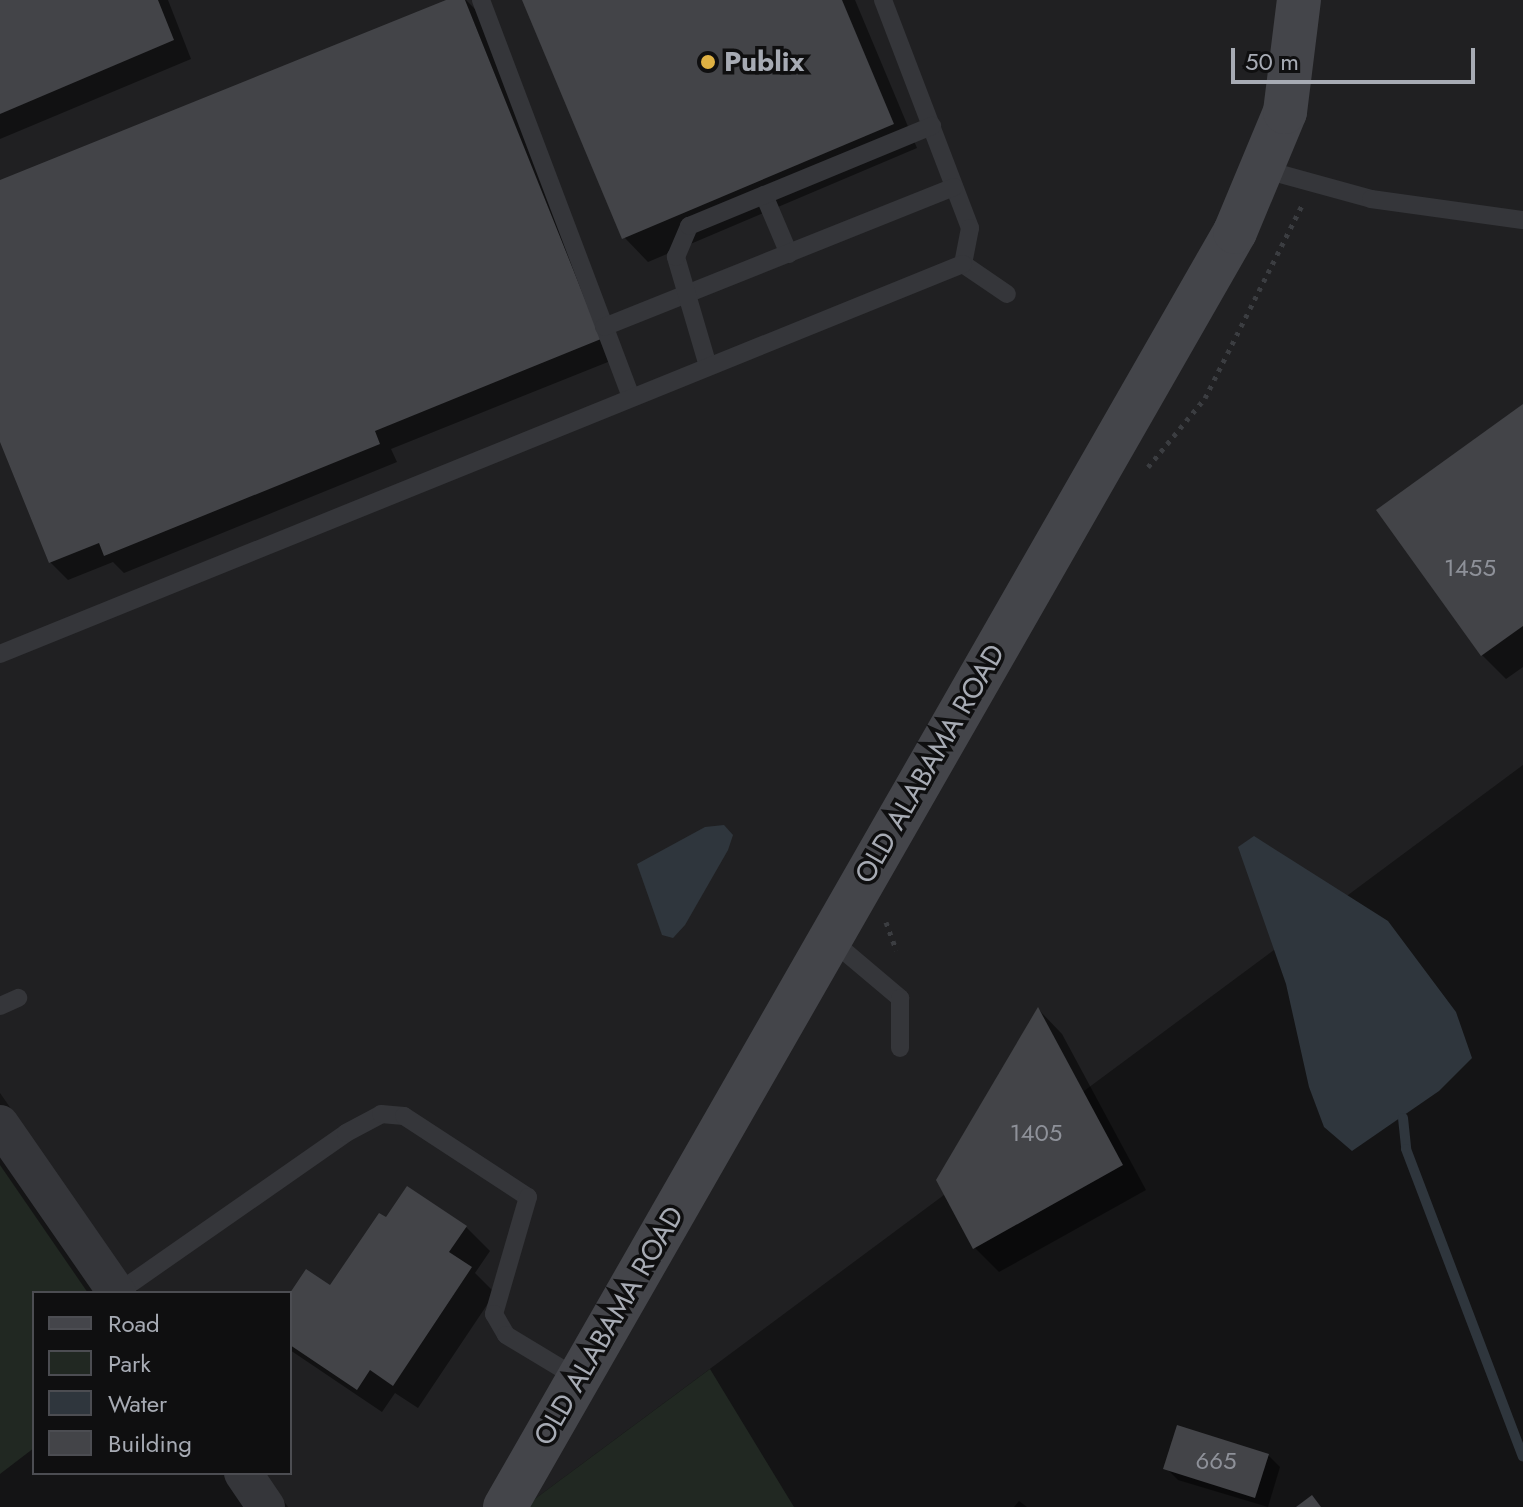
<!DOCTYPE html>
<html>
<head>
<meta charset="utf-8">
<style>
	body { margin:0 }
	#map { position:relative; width:1523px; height:1507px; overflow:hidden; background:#141415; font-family:Jost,sans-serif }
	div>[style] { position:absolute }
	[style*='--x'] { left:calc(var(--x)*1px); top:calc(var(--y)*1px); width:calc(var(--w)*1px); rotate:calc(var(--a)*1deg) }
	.built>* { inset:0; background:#202022 }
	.green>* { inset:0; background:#212822 }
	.water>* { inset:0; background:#2f363d }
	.shadow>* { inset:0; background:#0007 }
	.stream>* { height:10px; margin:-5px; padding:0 5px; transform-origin:5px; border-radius:5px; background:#2f363d }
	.building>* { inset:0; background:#434448 }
	.path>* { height:5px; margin-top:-2.5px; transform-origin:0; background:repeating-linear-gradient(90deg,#3b3d41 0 4px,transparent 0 10px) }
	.lane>* { height:18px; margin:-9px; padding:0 9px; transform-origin:9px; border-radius:9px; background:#35363a }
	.street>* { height:38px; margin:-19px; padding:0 19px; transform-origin:19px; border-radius:19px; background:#35363a }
	.secondary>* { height:44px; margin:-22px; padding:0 22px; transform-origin:22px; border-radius:22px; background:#44454a }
	.dots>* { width:22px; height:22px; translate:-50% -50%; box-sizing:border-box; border:4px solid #0f0f10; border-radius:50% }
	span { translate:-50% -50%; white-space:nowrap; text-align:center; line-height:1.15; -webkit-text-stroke:7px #0f0f10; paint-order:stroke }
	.number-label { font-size:24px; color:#8e9199 }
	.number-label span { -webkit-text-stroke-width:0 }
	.poi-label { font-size:28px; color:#a7abb4; font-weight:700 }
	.left { translate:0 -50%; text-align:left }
	.street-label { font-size:28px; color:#a7abb4 }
	.legend { position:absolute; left:32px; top:1291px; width:260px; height:184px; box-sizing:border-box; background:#0f0f10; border:2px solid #4c4d52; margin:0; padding:10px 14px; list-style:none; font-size:24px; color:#a7abb4 }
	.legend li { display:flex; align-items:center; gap:16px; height:40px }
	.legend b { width:40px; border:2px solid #4c4d52 }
	.scale { position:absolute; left:1231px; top:48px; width:244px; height:36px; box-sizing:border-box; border:4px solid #a7abb4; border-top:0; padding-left:10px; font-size:24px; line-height:28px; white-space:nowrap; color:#a7abb4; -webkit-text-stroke:6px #0f0f10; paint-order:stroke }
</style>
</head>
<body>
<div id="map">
	<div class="built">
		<i style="clip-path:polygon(0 0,1523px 0,1523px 765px,524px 1507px,288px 1507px,264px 1473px,290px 1473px,290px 1293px,139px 1293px,0 1093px)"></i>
	</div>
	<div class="green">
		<i style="clip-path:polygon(0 1165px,88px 1293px,34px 1293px,34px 1448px,0 1474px)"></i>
		<i style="clip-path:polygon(710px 1369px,794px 1507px,524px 1507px)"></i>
	</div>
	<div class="water">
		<i style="clip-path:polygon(724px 825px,733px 835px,728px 850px,685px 925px,673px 938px,662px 935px,637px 864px,705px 827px)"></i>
		<i style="clip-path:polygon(1254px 836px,1388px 921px,1456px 1012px,1472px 1058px,1439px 1091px,1352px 1151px,1324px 1127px,1309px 1087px,1286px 984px,1238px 847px)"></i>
	</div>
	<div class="shadow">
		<i style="clip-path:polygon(0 0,168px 0,191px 59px,0 139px)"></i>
		<i style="clip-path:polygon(451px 0,466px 0,480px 14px,618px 358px,391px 449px,397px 462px,124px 573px,113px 562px,68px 580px,50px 562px,0 440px,0 183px)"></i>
		<i style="clip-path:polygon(525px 0,855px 0,917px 148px,648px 262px,624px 237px)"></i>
		<i style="clip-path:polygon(1523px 406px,1523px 667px,1506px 679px,1482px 655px)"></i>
		<i style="clip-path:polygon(1039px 1010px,1062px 1034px,1146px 1190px,999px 1272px,975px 1248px)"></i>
		<i style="clip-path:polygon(466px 1227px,490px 1251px,475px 1273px,495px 1293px,418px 1408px,395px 1393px,382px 1412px,290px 1350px,290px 1297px,331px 1288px)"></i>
		<i style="clip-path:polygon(1268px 1455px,1280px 1467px,1268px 1507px,1178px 1480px,1166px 1468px)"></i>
		<i style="clip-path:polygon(1019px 1501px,1027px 1507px,1014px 1507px)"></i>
	</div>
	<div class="stream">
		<i style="--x:1403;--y:1118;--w:31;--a:84"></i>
		<i style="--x:1406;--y:1149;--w:329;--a:69.2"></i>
	</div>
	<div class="building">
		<i style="clip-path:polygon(0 0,158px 0,174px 40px,0 114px)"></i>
		<i style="clip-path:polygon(446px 0,465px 0,601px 339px,375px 431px,380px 444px,104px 556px,99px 543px,49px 563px,0 442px,0 180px)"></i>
		<i style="clip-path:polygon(522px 0,842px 0,894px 124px,622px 239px)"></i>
		<i style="clip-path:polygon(1523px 404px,1523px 626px,1481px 656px,1376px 510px)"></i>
		<i style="clip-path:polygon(1038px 1007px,1123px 1165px,973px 1249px,936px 1180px)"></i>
		<i style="clip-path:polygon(407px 1186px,467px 1226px,449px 1252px,472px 1267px,393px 1386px,370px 1370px,357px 1390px,290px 1345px,290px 1293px,306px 1269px,330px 1285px,379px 1213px,386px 1217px)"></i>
		<i style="clip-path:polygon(1177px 1425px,1269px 1454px,1255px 1498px,1163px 1469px)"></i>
		<i style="clip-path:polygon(1312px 1495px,1321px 1507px,1296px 1507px)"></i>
	</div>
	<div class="path">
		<i style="--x:1148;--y:467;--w:89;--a:-50.4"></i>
		<i style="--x:1205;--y:398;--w:216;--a:-63.3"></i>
		<i style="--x:886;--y:922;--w:30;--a:70"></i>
	</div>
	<div class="lane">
		<i style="--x:481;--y:0;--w:424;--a:69.3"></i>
		<i style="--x:883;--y:0;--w:244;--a:69.1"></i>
		<i style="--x:970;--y:228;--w:37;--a:101"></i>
		<i style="--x:1266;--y:170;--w:109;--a:15.4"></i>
		<i style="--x:1371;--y:199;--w:153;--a:7.9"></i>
		<i style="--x:764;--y:195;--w:64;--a:67"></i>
		<i style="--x:963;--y:264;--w:53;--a:34.3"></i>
		<i style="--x:604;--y:327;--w:377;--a:-21.8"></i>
		<i style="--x:708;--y:366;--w:114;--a:-106.4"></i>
		<i style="--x:676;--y:257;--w:34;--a:-67"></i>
		<i style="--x:689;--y:226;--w:263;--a:-22.4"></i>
		<i style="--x:0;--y:654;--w:1039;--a:-22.05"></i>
		<i style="--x:830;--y:939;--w:92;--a:40.1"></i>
		<i style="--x:900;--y:998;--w:50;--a:90"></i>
		<i style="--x:0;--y:1006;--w:20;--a:-24"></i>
		<i style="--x:117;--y:1293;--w:279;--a:-34.9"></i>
		<i style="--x:346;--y:1133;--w:40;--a:-28"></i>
		<i style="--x:381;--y:1114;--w:23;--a:5"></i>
		<i style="--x:404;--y:1116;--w:148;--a:33.2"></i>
		<i style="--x:528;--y:1197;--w:122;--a:106.2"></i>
		<i style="--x:494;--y:1314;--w:24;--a:60"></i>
		<i style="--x:506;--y:1335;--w:85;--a:31.1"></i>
	</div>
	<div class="street">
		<i style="--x:0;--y:1124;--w:206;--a:55.3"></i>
		<i style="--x:243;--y:1473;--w:41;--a:55.9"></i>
	</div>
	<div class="secondary">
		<i style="--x:505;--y:1507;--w:1469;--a:-60.21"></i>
		<i style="--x:1235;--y:232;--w:130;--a:-67.4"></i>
		<i style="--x:1285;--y:112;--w:113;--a:-82.9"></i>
	</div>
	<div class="dots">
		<i style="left:708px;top:62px;background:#dfb143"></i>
	</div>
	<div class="number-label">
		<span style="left:1470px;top:568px">1455</span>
		<span style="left:1036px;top:1133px">1405</span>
		<span style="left:1216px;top:1461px">665</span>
	</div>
	<div class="poi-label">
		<span class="left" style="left:724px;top:62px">Publix</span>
	</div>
	<div class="street-label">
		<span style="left:930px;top:764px;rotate:-60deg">OLD ALABAMA ROAD</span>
		<span style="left:609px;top:1326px;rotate:-60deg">OLD ALABAMA ROAD</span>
	</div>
	<ul class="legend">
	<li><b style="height:10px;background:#44454a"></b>Road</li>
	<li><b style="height:22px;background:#212822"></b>Park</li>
	<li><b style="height:22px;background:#2f363d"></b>Water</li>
	<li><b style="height:22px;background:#434448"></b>Building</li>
	</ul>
	<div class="scale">50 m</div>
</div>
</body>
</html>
